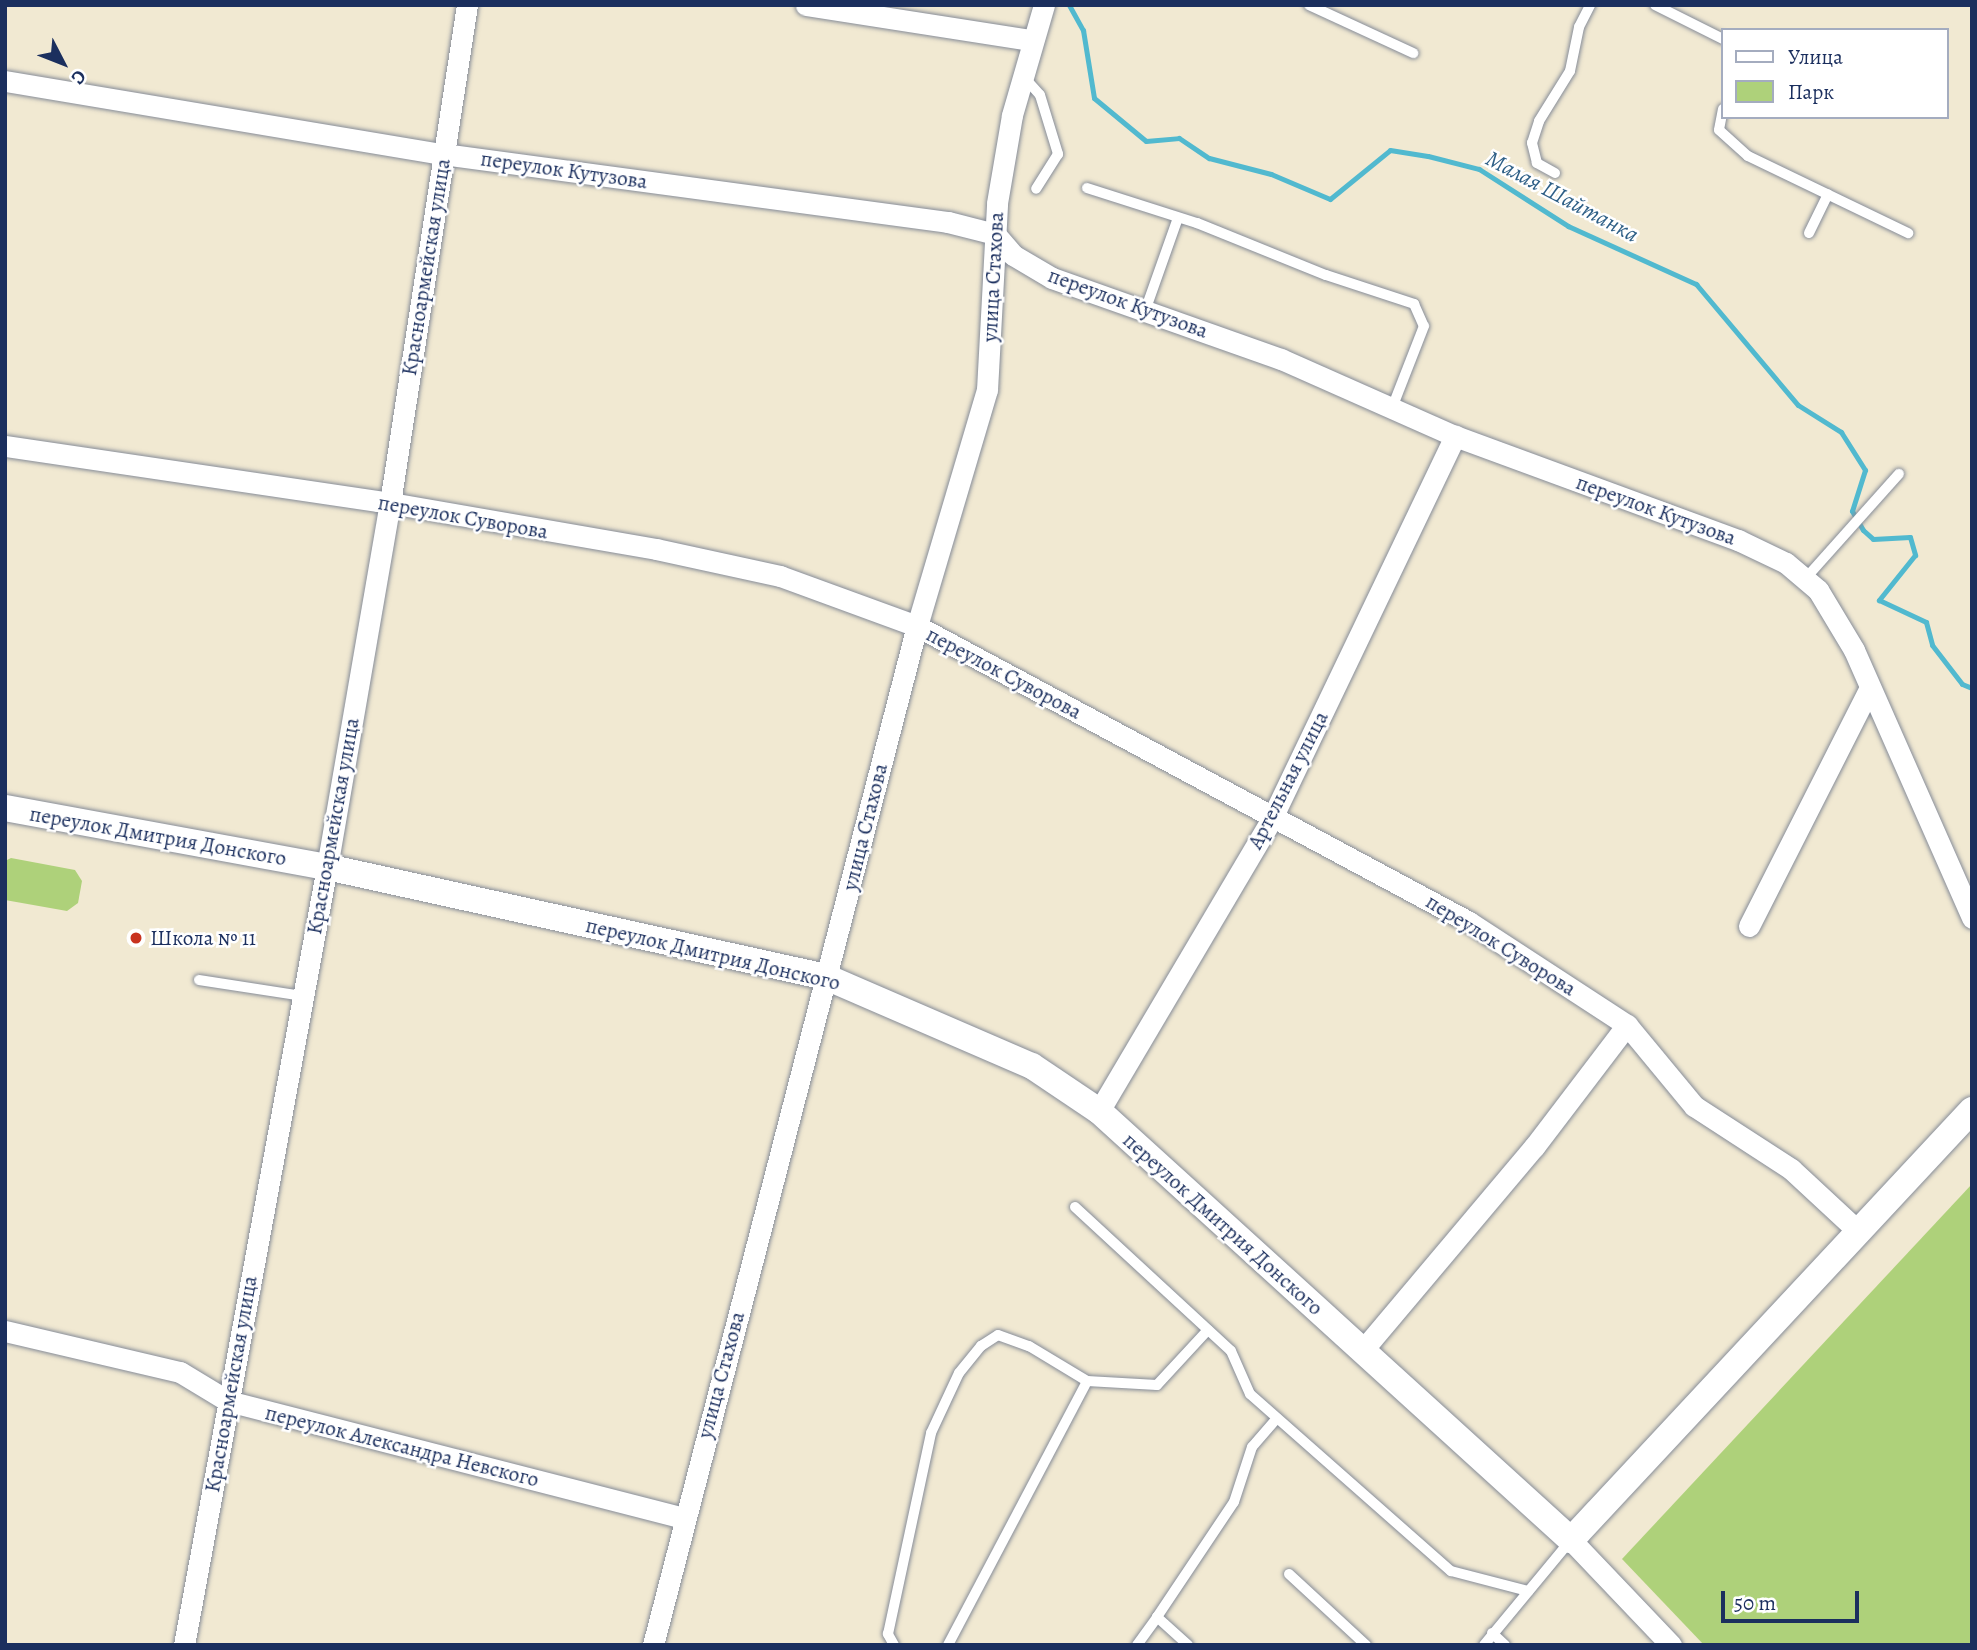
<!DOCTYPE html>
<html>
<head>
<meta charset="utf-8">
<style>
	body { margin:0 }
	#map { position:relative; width:1977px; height:1650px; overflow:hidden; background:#f1e9d2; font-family:Alegreya,serif }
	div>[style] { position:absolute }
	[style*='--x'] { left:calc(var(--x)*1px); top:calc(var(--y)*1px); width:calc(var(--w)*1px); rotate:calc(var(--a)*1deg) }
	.green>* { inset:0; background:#aed17a }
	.stream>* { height:5px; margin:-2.5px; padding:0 2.5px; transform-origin:2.5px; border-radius:2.5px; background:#51b9cf }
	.roads { filter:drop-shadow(0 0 2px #868c98) drop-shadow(0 0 2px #868c98) }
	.service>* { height:10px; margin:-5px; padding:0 5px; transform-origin:5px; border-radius:5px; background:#fff }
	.minor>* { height:21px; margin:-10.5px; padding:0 10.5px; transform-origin:10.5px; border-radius:10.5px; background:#fff }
	.tertiary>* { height:26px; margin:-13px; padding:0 13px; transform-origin:13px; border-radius:13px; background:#fff }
	.dots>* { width:19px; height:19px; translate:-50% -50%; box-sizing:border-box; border:4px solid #fff; border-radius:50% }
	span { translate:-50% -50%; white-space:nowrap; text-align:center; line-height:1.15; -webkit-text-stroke:5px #fff; paint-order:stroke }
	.street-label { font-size:21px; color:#1b2f5e }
	.poi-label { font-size:21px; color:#1b2f5e }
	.left { translate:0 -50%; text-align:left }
	.water-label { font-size:23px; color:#2e5f86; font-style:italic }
	.frame { position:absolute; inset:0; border:7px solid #1b2f5e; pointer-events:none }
	.legend { position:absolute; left:1721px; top:28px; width:228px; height:91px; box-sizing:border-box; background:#fff; border:2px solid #a4acbf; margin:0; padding:9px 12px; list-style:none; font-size:21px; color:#1b2f5e }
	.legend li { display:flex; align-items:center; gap:14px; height:35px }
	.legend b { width:35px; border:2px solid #a4acbf }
	.north { position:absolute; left:28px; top:28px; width:70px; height:70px; -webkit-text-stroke:5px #fff; paint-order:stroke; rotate:132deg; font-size:19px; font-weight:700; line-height:28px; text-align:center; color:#1b2f5e }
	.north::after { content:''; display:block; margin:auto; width:24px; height:32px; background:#1b2f5e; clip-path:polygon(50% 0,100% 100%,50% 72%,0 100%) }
	.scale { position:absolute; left:1721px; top:1591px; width:138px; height:32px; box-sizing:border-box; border:4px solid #1b2f5e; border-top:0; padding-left:9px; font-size:21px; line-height:24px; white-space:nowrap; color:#1b2f5e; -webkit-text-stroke:5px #fff; paint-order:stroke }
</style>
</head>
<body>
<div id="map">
	<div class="green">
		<i style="clip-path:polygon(11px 858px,75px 870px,82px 881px,78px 903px,67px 911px,5px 900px,5px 861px)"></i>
		<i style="clip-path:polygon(1972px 1184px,1972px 1645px,1704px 1645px,1622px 1559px)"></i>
	</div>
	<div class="stream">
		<i style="--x:1069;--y:5;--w:29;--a:61"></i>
		<i style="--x:1083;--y:30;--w:69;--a:80.8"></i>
		<i style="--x:1094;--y:98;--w:67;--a:39.6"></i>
		<i style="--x:1146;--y:141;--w:33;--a:-5"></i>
		<i style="--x:1179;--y:138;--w:36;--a:34"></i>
		<i style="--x:1209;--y:158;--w:64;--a:14.5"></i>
		<i style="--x:1271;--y:174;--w:64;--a:23"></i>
		<i style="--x:1330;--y:199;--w:77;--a:-39.2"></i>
		<i style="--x:1390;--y:150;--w:38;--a:9"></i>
		<i style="--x:1428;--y:156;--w:53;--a:14.3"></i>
		<i style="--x:1479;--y:169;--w:106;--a:32.6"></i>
		<i style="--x:1568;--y:226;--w:141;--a:24.4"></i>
		<i style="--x:1696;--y:284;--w:158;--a:49.9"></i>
		<i style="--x:1798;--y:405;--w:51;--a:32.1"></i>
		<i style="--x:1841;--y:432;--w:45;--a:57.7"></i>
		<i style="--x:1865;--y:470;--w:43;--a:107.6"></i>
		<i style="--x:1852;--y:511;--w:22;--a:60"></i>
		<i style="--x:1863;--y:530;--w:13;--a:42"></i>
		<i style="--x:1873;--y:539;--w:37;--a:-3"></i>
		<i style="--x:1910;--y:537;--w:19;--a:74"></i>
		<i style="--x:1915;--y:555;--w:58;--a:128.7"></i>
		<i style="--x:1879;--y:600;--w:52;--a:25.1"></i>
		<i style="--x:1926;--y:622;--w:24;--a:75"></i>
		<i style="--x:1932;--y:645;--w:49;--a:52.4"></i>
		<i style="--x:1962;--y:684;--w:11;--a:22"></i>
	</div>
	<div class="roads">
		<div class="service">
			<i style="--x:1309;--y:5;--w:115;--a:24.8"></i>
			<i style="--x:1655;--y:5;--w:76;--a:26.6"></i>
			<i style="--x:1023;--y:76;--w:25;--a:48"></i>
			<i style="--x:1040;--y:95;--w:62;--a:73"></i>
			<i style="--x:1058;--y:154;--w:41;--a:122.2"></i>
			<i style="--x:1723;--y:109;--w:21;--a:101"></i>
			<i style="--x:1719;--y:130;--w:39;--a:42"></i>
			<i style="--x:1748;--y:156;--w:178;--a:25.7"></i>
			<i style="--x:1555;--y:173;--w:21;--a:-151"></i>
			<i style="--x:1537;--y:163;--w:21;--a:-104"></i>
			<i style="--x:1532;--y:143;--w:23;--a:-72"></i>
			<i style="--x:1539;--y:121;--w:59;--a:-58.2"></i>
			<i style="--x:1570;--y:71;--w:45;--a:-78.4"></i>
			<i style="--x:1579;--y:27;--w:25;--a:-63"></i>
			<i style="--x:1087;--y:188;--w:115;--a:17.7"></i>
			<i style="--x:1197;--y:223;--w:139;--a:22"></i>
			<i style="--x:1326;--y:275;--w:93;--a:18.2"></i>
			<i style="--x:1414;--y:304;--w:24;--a:66"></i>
			<i style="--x:1424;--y:326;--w:88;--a:111.3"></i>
			<i style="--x:1809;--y:233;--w:43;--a:-64"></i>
			<i style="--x:1145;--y:311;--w:99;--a:-70.5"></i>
			<i style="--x:1805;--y:579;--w:141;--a:-48.2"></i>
			<i style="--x:199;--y:980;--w:104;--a:8.8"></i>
			<i style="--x:1075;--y:1207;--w:212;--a:42.7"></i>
			<i style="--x:1231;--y:1351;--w:47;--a:66.2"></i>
			<i style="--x:1250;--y:1394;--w:268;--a:41.4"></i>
			<i style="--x:1451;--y:1571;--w:80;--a:14.6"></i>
			<i style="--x:1289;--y:1574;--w:105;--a:42.7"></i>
			<i style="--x:1492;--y:1633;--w:18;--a:43"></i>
			<i style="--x:894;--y:1645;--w:13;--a:-119"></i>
			<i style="--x:888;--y:1634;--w:206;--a:-77.9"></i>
			<i style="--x:931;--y:1433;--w:66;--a:-65"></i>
			<i style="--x:959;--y:1373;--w:35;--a:-51"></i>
			<i style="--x:981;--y:1346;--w:20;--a:-33"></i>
			<i style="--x:998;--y:1335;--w:33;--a:20"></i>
			<i style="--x:1029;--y:1346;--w:68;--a:31.1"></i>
			<i style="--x:1087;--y:1381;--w:70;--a:3.3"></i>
			<i style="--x:1157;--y:1385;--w:75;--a:-47.2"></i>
			<i style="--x:948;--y:1645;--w:298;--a:-62.2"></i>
			<i style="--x:1137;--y:1645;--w:34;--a:-54"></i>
			<i style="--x:1188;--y:1645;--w:42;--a:-137.9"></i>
			<i style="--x:1157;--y:1617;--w:138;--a:-56.2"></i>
			<i style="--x:1234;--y:1502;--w:58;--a:-71.9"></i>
			<i style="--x:1252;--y:1447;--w:38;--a:-49"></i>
			<i style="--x:1484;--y:1645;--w:136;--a:-50.4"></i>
		</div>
		<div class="minor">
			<i style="--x:806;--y:5;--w:227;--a:8.9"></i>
			<i style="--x:5;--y:81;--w:444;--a:9.5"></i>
			<i style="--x:443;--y:154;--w:510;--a:7.67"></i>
			<i style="--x:948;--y:222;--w:49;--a:14.3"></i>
			<i style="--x:995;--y:234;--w:28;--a:49"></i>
			<i style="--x:1013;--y:255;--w:45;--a:30.5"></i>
			<i style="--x:1052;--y:278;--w:243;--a:19.5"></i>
			<i style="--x:1281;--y:359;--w:190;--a:23.9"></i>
			<i style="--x:1455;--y:436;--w:302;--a:20.2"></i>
			<i style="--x:1738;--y:540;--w:53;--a:25.6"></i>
			<i style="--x:1786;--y:563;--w:42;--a:40.2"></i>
			<i style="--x:1818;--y:590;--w:70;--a:59"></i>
			<i style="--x:1854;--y:650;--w:293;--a:66.2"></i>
			<i style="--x:5;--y:446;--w:389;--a:8.4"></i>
			<i style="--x:390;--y:503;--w:270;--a:9.8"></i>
			<i style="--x:656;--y:549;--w:127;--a:12.3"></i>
			<i style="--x:780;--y:576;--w:146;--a:20.1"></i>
			<i style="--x:917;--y:626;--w:626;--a:28.2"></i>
			<i style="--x:1469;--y:922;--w:189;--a:33.1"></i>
			<i style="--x:1627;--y:1025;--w:105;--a:50.4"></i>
			<i style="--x:1694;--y:1106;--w:116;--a:33"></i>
			<i style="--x:1791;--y:1169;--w:93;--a:42.8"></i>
			<i style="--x:1749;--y:926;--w:266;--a:-63.1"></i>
			<i style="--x:1099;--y:1111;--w:340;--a:-59.4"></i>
			<i style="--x:1272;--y:818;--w:424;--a:-64.4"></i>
			<i style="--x:5;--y:1331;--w:180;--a:13.2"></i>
			<i style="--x:180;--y:1372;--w:56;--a:31.1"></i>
			<i style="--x:228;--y:1401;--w:470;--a:14.4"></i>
			<i style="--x:1362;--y:1351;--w:267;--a:-49.9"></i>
			<i style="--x:1534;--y:1147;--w:153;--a:-52.7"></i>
			<i style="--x:1571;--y:1540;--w:145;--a:46.4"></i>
			<i style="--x:184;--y:1645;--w:791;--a:-79.59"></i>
			<i style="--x:327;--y:867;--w:369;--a:-80.2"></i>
			<i style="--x:390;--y:503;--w:504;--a:-81.21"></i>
			<i style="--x:653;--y:1645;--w:1053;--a:-75.48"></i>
			<i style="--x:917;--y:626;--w:246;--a:-73.5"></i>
			<i style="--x:987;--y:390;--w:187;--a:-86.9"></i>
			<i style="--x:997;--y:203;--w:89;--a:-80.3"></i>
			<i style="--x:1012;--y:115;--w:115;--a:-73.8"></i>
		</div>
		<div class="tertiary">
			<i style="--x:5;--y:808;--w:327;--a:10.4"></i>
			<i style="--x:327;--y:867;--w:511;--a:12.43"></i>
			<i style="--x:826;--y:977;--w:224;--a:23.4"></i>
			<i style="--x:1032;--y:1066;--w:81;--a:33.9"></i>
			<i style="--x:1099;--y:1111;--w:638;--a:42.27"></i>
			<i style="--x:1571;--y:1540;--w:588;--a:-47"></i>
		</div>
	</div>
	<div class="dots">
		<i style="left:136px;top:938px;background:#c8321e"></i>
	</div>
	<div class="street-label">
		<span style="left:564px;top:170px;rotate:8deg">переулок Кутузова</span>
		<span style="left:426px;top:267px;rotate:-81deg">Красноармейская улица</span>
		<span style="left:993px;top:277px;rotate:-87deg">улица Стахова</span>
		<span style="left:1128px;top:303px;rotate:20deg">переулок Кутузова</span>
		<span style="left:1656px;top:510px;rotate:20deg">переулок Кутузова</span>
		<span style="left:463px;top:517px;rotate:10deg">переулок Суворова</span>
		<span style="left:1004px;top:673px;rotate:28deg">переулок Суворова</span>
		<span style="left:1288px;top:780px;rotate:-63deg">Артельная улица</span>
		<span style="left:333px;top:826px;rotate:-80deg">Красноармейская улица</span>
		<span style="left:865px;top:827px;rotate:-76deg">улица Стахова</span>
		<span style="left:158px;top:836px;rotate:10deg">переулок Дмитрия Донского</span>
		<span style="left:1501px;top:945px;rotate:32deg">переулок Суворова</span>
		<span style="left:713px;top:954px;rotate:13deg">переулок Дмитрия Донского</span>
		<span style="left:1223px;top:1224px;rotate:42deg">переулок Дмитрия Донского</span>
		<span style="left:721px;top:1375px;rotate:-75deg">улица Стахова</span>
		<span style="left:231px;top:1384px;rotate:-80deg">Красноармейская улица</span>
		<span style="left:402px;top:1446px;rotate:14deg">переулок Александра Невского</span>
	</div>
	<div class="poi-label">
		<span class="left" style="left:150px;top:938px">Школа № 11</span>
	</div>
	<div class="water-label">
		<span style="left:1562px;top:197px;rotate:28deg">Малая Шайтанка</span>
	</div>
	<div class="frame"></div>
	<ul class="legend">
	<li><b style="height:9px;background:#fff"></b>Улица</li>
	<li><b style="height:19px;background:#aed17a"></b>Парк</li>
	</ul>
	<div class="north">С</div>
	<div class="scale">50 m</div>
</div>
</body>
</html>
